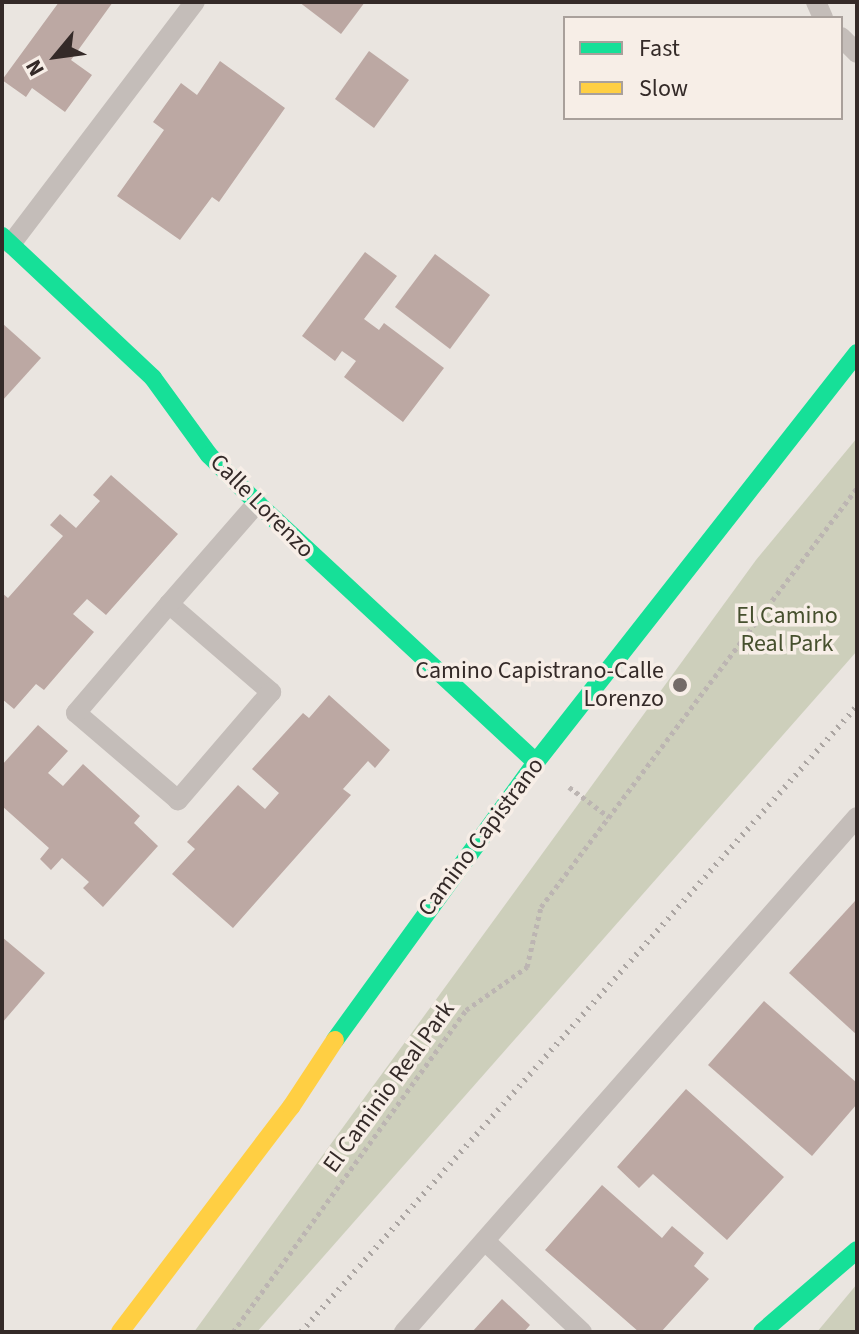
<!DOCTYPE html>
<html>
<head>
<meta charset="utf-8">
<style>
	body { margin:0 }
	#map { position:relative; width:859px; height:1334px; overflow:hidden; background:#eae5e0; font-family:"Source Sans 3",sans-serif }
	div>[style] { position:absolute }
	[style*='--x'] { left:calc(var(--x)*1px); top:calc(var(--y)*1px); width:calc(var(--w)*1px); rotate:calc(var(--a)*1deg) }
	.green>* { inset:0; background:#cdcfbb }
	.building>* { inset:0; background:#bca8a3 }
	.path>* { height:5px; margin-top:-2.5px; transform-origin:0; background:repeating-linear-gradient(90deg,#bcb5b2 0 4px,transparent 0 8px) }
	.lane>* { height:20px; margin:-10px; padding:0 10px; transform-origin:10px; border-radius:10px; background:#c4bdb9 }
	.fast>* { height:18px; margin:-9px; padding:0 9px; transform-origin:9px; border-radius:9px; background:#16e098 }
	.slow>* { height:18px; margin:-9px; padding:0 9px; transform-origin:9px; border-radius:9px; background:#ffcf43 }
	.rail>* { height:6px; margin-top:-3px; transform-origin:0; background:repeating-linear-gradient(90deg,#aca6a3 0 2px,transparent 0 8px) }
	.dots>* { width:22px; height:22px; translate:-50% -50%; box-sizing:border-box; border:4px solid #f7eee7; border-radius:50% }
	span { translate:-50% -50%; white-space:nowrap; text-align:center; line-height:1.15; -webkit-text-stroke:7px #f7eee7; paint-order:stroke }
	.street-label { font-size:24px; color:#342a28 }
	.park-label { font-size:24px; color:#46502e }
	.poi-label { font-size:24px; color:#342a28 }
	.right { translate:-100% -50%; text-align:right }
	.frame { position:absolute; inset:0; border:4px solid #342a28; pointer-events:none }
	.legend { position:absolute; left:563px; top:16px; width:280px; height:104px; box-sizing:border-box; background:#f7eee7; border:2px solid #a9a09b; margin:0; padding:10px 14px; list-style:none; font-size:24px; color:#342a28 }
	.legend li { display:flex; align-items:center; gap:16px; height:40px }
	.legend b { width:40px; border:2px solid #a9a09b }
	.north { position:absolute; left:16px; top:16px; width:80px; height:80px; -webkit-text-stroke:6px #f7eee7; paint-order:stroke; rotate:241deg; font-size:22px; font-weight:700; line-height:32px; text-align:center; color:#342a28 }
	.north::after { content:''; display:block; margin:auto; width:28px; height:36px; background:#342a28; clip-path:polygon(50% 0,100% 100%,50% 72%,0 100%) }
</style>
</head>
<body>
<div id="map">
	<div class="green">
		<i style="clip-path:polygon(857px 438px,857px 651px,257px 1332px,194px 1332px,756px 560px)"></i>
		<i style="clip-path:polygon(857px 1284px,857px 1332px,817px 1332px)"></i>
	</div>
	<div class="building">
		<i style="clip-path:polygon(59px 2px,113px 2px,71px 60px,92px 75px,65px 112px,32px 88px,26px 97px,2px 80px)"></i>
		<i style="clip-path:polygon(299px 2px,365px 2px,341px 34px)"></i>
		<i style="clip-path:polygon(369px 51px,409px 80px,374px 128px,335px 99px)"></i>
		<i style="clip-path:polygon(220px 61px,285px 108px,219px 202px,212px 197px,180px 240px,117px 196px,164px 130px,153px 122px,181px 83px,197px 95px)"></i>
		<i style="clip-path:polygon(365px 252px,397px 276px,364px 319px,379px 330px,384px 323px,444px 368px,403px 422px,344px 377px,356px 361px,342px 351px,335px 361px,302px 336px)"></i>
		<i style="clip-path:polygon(435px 254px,490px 295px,450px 349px,395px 307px)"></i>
		<i style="clip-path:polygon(2px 323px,41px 358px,2px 401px)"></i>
		<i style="clip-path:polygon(111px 475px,178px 534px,106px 615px,87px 599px,73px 614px,94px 632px,44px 690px,36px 684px,14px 709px,2px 699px,2px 593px,8px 598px,63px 536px,50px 525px,60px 514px,76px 528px,100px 501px,93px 495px)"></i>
		<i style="clip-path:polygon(329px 695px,390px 750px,375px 768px,368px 761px,343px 789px,351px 795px,233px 928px,172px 874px,195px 849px,187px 842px,238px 785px,265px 809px,279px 793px,252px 769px,303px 713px,309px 718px)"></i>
		<i style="clip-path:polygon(38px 725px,68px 751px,48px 773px,63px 786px,83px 764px,140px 816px,134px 823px,158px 846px,103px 907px,83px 888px,89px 882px,62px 858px,51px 870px,40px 859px,49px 848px,2px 806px,2px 765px)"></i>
		<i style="clip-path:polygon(855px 901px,857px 903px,857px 1035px,789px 973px)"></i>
		<i style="clip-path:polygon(2px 937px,45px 973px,2px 1023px)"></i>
		<i style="clip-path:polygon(764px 1001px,857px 1083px,857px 1104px,812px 1156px,708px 1065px)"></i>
		<i style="clip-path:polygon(686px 1089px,784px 1177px,727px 1240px,653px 1174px,639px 1188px,617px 1167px)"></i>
		<i style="clip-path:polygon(602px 1185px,662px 1238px,672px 1226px,704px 1253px,694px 1266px,709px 1279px,661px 1332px,639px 1332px,545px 1250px)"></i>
		<i style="clip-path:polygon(502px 1299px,530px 1325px,524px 1332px,472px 1332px)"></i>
	</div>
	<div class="path">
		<i style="--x:569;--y:787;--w:50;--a:36.9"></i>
		<i style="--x:233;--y:1332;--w:397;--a:-54.1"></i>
		<i style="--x:466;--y:1010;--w:75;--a:-35.2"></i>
		<i style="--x:527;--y:967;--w:62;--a:-76.9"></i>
		<i style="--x:541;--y:907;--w:525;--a:-52.98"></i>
	</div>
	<div class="lane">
		<i style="--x:816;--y:2;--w:17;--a:66"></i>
		<i style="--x:841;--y:37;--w:23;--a:45"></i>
		<i style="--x:11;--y:244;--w:304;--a:-52.8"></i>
		<i style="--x:169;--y:604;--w:135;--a:40.8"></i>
		<i style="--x:271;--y:692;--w:143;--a:130.7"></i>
		<i style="--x:178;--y:800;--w:134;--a:-139.5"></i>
		<i style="--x:76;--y:713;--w:143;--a:-49.5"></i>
		<i style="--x:169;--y:604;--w:134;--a:-48.9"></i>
		<i style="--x:485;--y:1241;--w:133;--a:43.2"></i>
		<i style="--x:404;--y:1332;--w:686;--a:-48.66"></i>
	</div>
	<div class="fast">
		<i style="--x:2;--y:236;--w:207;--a:43.2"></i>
		<i style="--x:153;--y:378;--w:95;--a:54"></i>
		<i style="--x:209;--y:455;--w:68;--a:45"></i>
		<i style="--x:257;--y:503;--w:381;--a:42.9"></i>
		<i style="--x:335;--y:1040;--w:343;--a:-54.1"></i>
		<i style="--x:536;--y:762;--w:520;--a:-51.87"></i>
		<i style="--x:762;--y:1332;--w:125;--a:-40.8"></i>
	</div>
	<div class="slow">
		<i style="--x:120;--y:1332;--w:283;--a:-52.8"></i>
		<i style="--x:291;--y:1107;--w:80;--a:-56.7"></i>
	</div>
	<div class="rail">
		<i style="--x:301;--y:1332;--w:837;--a:-48.39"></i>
	</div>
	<div class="dots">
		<i style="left:680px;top:685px;background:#746b68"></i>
	</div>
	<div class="street-label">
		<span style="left:262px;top:506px;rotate:45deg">Calle Lorenzo</span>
		<span style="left:481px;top:837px;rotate:-53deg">Camino Capistrano</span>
		<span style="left:389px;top:1087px;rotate:-54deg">El Caminio Real Park</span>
	</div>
	<div class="park-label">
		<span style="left:787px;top:630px">El Camino<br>Real Park</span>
	</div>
	<div class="poi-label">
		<span class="right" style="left:664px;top:685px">Camino Capistrano-Calle<br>Lorenzo</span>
	</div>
	<div class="frame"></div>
	<ul class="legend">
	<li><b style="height:10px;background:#16e098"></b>Fast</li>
	<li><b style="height:10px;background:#ffcf43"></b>Slow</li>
	</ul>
	<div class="north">N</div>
</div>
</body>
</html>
